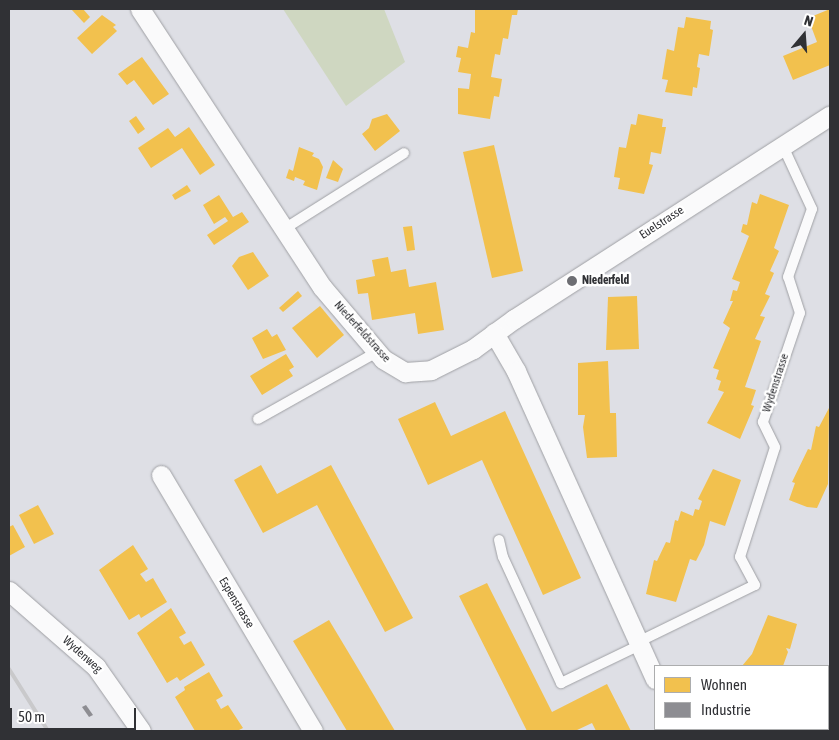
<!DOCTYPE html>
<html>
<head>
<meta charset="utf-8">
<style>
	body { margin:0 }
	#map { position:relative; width:839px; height:740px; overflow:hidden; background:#dedfe5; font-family:"Asap Condensed",sans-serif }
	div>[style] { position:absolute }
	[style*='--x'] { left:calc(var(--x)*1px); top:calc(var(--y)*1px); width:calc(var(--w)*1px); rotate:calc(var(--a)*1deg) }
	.green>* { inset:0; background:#cfd7c1 }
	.homes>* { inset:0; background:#f2c14e }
	.industry>* { inset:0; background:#8d8d92 }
	.roads { filter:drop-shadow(0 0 1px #9fa0a4) drop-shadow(0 0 1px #9fa0a4) }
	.lane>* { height:10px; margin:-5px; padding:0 5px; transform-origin:5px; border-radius:5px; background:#fafafb }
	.street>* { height:19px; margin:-9.5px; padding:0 9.5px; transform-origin:9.5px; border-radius:9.5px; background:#fafafb }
	.rail>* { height:4px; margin:-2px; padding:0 2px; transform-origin:2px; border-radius:2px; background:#c9c9cb }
	.dots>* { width:14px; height:14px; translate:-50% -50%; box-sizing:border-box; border:2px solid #fff; border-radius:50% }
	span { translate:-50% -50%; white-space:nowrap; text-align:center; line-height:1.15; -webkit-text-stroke:5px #fff; paint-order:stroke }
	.street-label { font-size:12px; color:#303135 }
	.poi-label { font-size:12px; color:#303135; font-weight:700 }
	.left { translate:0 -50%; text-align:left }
	.frame { position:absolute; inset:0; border:10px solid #303135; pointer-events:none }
	.legend { position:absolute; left:654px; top:665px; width:175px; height:65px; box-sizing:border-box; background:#fff; border:1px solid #acadae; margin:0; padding:6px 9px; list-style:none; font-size:15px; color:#303135 }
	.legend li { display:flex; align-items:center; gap:10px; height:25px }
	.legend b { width:25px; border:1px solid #acadae }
	.north { position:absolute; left:779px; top:10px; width:50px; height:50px; -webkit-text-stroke:4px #fff; paint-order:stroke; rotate:18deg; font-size:14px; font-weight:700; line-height:20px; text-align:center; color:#303135 }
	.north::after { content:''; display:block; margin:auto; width:18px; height:22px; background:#303135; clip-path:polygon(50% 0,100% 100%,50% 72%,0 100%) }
	.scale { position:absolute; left:10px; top:708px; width:126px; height:22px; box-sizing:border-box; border:2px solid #303135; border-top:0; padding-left:6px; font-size:15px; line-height:18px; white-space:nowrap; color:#303135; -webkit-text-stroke:4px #fff; paint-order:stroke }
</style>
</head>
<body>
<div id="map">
	<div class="green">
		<i style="clip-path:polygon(283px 9px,384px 9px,405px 62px,346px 106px)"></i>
	</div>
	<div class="homes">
		<i style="clip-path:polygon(71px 9px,83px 9px,90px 17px,84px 23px)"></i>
		<i style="clip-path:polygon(475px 9px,518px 9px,517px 15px,512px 15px,508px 39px,503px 38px,500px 55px,495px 54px,491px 77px,502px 79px,499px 97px,494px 96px,490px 119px,458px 114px,458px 88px,469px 89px,471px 74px,458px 72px,461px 58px,456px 57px,458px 46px,468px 48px,471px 32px,475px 33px)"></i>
		<i style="clip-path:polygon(830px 9px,830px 65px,793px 80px,783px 56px,817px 42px,808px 18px)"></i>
		<i style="clip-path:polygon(102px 15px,116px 25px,113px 27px,117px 31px,92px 54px,77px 38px)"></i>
		<i style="clip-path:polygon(686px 17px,711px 21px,710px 29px,713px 30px,709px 56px,699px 54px,697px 67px,700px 68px,697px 88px,693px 87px,692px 96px,665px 92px,668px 80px,662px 79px,667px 49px,674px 51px,678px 27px,684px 28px)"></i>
		<i style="clip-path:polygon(142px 57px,169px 94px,153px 105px,134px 80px,127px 85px,118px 74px)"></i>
		<i style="clip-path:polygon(387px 114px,400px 131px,375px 151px,362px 134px,369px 128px,372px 119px)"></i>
		<i style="clip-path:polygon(638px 114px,663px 119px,662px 127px,666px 127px,661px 154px,651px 152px,649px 164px,653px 165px,644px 194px,618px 189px,620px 178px,614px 177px,619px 147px,626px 148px,631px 124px,636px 125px)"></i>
		<i style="clip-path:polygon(136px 116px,145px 129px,138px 134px,129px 121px)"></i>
		<i style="clip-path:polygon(189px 127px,215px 165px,200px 175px,182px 148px,151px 168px,138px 148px,168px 128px,175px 137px)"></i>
		<i style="clip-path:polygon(494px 145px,523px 271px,492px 278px,463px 152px)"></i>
		<i style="clip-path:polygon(299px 147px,314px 153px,312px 156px,319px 159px,323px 167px,317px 190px,303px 185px,305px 181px,295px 177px,294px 181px,286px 178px,289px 169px,293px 171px)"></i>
		<i style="clip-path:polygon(333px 160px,343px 169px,338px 182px,326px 178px)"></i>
		<i style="clip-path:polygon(187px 185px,191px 191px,175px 200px,172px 195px)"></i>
		<i style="clip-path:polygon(760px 194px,789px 205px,774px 248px,779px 251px,770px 271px,774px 273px,765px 294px,770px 296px,760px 316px,765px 317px,755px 339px,761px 341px,745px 387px,756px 390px,751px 405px,754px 406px,740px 439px,707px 423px,724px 392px,718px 390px,721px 381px,716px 379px,719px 370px,713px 368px,730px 328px,723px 323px,733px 301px,730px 301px,733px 290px,737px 291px,740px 282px,732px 279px,749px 236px,741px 232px,743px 224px,747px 225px,752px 202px,757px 204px)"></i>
		<i style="clip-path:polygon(219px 195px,233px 217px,242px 212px,249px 222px,214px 245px,207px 235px,228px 221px,225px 217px,214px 224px,203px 205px)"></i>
		<i style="clip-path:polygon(412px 226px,415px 250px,407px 251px,403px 227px)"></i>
		<i style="clip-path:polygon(253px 252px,269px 276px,248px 290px,232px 266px,239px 257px)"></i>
		<i style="clip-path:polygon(388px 257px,391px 272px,406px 269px,409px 287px,436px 282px,444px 330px,418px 334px,415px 313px,372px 320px,368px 293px,358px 294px,356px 280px,375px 276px,372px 260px)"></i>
		<i style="clip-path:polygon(298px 291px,302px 296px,283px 312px,279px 308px)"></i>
		<i style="clip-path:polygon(637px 296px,639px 349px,606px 350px,608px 297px)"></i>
		<i style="clip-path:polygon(320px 306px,344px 335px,317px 358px,292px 328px)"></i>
		<i style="clip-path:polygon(267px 329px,272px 337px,277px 334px,286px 350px,263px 359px,252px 338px)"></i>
		<i style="clip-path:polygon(286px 354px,294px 367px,289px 370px,293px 376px,262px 395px,250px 376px)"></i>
		<i style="clip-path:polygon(608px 361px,610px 413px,616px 413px,617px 457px,587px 458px,583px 427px,585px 415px,578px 415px,578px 363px)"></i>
		<i style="clip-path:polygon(435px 402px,451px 436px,505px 411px,581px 578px,543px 595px,482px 460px,428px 485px,398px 419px)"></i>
		<i style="clip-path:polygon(829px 408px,828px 484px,817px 508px,807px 507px,789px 500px,795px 483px,792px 482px,808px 449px,811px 450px,816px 426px,819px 427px)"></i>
		<i style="clip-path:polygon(261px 465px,277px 494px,331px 465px,413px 618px,385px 632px,317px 505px,263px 533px,234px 480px)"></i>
		<i style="clip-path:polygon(713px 469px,741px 480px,725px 526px,710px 521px,704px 545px,696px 561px,690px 559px,676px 602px,646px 594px,654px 560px,657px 561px,666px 542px,670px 543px,675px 520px,678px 521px,681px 511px,693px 516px,695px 509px,699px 510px,702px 501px,698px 499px)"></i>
		<i style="clip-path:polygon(38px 505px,54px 534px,34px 544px,19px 515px)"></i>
		<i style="clip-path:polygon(13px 525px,25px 547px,9px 556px,9px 527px)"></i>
		<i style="clip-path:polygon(133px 545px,148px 569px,140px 574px,146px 582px,153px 578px,167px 602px,141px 618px,139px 614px,129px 620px,99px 570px)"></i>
		<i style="clip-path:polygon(487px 583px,552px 712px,607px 684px,631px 731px,596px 731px,592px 723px,575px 731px,527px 731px,459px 596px)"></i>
		<i style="clip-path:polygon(171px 608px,186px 633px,179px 637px,184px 645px,191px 641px,205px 665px,180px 681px,177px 677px,167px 683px,137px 633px)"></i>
		<i style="clip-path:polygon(768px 615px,797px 624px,790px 649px,786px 648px,788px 652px,783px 666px,742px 666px,752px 654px)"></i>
		<i style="clip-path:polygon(329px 620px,356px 665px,395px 731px,347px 731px,293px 641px)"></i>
		<i style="clip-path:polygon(209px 672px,223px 696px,216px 700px,221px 709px,228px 705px,243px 728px,237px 731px,195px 731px,175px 697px,185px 690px,184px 687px)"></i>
		<i style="clip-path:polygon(715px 729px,747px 729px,750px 731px,714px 731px)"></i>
	</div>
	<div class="industry">
		<i style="clip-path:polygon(86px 705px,93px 715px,89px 717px,82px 707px)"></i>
	</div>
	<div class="roads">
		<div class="lane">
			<i style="--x:284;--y:229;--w:142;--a:-32.3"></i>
			<i style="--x:258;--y:419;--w:137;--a:-29.4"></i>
			<i style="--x:499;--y:540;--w:17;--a:77"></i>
			<i style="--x:503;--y:557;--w:139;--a:65.3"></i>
			<i style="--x:561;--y:683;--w:88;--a:-25.7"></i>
			<i style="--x:638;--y:642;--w:130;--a:-26"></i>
			<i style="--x:755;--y:585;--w:32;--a:-118"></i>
			<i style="--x:740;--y:557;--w:115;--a:-72.3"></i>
			<i style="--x:775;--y:447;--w:28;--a:-116"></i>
			<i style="--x:763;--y:422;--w:115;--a:-71.3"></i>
			<i style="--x:800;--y:313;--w:38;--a:-108"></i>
			<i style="--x:788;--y:277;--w:72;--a:-70.6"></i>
			<i style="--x:812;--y:209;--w:72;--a:-114.8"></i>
		</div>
		<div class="street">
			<i style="--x:140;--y:9;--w:332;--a:56.8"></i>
			<i style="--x:322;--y:287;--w:94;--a:49.7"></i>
			<i style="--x:383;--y:359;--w:26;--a:31"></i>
			<i style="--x:405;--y:372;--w:26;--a:-4"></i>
			<i style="--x:431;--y:370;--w:47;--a:-26.6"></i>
			<i style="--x:473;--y:349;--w:51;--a:-36.2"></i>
			<i style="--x:514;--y:319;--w:376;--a:-32.8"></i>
			<i style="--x:494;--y:333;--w:44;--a:59.9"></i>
			<i style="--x:516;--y:371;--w:338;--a:65.7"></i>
			<i style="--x:161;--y:475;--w:298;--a:59.3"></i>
			<i style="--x:9;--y:591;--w:116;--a:41.1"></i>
			<i style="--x:96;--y:667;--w:78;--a:54.9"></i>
			<i style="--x:673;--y:731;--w:2;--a:-90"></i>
		</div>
	</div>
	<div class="rail">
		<i style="--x:9;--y:669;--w:73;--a:57.8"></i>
		<i style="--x:9;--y:726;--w:6;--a:59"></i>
	</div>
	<div class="dots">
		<i style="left:572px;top:281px;background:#6d6e73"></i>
	</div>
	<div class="street-label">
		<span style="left:662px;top:223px;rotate:-33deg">Euelstrasse</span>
		<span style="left:362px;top:332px;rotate:48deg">Niederfeldstrasse</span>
		<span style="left:776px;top:383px;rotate:-72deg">Wydenstrasse</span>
		<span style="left:236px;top:603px;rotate:59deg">Espenstrasse</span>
		<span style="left:82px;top:655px;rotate:42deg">Wydenweg</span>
	</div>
	<div class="poi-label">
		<span class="left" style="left:582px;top:281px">Niederfeld</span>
	</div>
	<div class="frame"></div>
	<ul class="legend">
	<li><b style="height:14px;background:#f2c14e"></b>Wohnen</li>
	<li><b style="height:14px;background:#8d8d92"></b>Industrie</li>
	</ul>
	<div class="north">N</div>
	<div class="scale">50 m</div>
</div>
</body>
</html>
